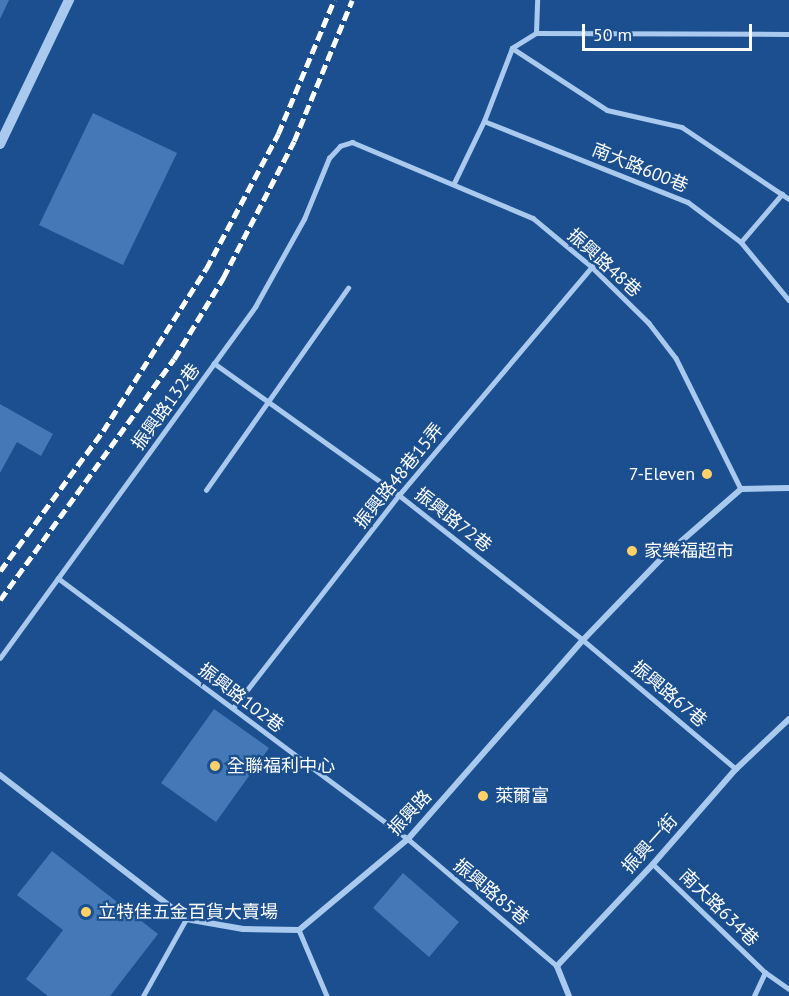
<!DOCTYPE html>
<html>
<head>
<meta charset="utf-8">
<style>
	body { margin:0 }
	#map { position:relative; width:789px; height:996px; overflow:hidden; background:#1b4f8f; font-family:"PT Sans","Noto Sans TC",sans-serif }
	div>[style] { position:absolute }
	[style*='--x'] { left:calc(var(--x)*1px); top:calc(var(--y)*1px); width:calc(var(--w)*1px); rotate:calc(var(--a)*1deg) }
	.building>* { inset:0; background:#4478b7 }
	.service>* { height:4.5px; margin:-2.25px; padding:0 2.25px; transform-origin:2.25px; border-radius:2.25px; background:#a9c9ee }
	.minor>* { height:6px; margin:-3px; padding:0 3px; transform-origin:3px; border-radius:3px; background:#a9c9ee }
	.tertiary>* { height:10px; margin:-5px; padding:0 5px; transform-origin:5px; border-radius:5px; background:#a9c9ee }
	.rail>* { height:4.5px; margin-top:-2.25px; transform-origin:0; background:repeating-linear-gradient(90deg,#fff 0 10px,transparent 0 14.5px) }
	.dots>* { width:16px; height:16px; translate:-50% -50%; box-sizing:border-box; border:3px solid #1b4f8f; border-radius:50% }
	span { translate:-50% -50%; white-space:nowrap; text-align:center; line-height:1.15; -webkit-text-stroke:4.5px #1b4f8f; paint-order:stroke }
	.street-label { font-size:18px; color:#fff }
	.poi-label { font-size:18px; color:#fff }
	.right { translate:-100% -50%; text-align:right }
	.left { translate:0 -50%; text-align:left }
	.scale { position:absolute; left:582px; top:24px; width:170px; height:27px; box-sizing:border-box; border:3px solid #fff; border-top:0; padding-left:8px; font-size:18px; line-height:21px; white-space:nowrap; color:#fff; -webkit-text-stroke:4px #1b4f8f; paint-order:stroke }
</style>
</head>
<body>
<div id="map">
	<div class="building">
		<i style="clip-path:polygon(0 0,9px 0,0 19px)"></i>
		<i style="clip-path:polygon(93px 113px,177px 153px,123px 265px,39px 225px)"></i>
		<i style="clip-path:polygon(0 404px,53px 434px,41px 456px,17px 442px,0 473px)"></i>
		<i style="clip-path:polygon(214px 709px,269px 748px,216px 822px,161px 783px)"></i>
		<i style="clip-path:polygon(52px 851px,158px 934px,110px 996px,48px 996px,26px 979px,63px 930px,17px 895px)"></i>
		<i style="clip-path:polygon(403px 873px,459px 922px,429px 957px,373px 908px)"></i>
	</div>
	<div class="service">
		<i style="--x:536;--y:33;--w:253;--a:0.2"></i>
		<i style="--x:536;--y:33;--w:33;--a:-88"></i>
		<i style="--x:512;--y:48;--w:113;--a:33.1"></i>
		<i style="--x:607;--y:110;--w:77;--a:12.8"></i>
		<i style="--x:682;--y:127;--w:129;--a:33.9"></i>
		<i style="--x:484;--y:121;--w:219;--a:21.7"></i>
		<i style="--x:688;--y:202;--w:66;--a:37"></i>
		<i style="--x:741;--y:242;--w:75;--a:50.4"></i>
		<i style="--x:454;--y:183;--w:69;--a:-64.2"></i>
		<i style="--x:484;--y:121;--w:78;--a:-69"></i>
		<i style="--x:512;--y:48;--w:28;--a:-32"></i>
		<i style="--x:741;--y:242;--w:63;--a:-49.5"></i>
		<i style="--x:214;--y:363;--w:227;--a:35.5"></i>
		<i style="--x:399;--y:495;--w:234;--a:38.2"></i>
		<i style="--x:583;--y:640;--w:200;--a:40.1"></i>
		<i style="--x:206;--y:490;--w:247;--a:-54.9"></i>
		<i style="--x:58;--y:578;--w:437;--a:36.7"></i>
		<i style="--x:408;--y:839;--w:196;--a:40.4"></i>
		<i style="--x:0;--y:658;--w:434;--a:-54"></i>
		<i style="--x:255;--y:307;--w:101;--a:-60.9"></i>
		<i style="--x:304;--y:219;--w:66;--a:-67.7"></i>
		<i style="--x:329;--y:158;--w:16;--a:-47"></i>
		<i style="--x:340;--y:146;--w:13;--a:-18"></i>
		<i style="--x:352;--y:142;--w:196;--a:22.8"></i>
		<i style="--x:533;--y:218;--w:77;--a:39.7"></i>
		<i style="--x:592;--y:267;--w:80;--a:44.5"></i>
		<i style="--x:649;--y:323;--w:44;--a:52.4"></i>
		<i style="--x:676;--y:358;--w:146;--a:63.6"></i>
		<i style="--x:233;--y:708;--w:270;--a:-52.1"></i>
		<i style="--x:399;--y:495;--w:299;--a:-49.8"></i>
		<i style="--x:653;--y:864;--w:156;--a:44"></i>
		<i style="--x:765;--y:972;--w:29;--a:35"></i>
		<i style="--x:299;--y:930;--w:72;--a:67"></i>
		<i style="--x:143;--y:996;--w:88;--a:-60.8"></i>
		<i style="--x:754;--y:996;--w:26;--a:-65"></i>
	</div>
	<div class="minor">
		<i style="--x:0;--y:775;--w:235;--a:37.7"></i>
		<i style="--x:186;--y:919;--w:58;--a:10"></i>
		<i style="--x:243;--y:929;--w:56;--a:1"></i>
		<i style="--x:299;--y:930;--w:142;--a:-39.9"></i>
		<i style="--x:408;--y:839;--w:265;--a:-48.7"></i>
		<i style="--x:583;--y:640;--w:114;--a:-46.1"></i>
		<i style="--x:662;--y:558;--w:105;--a:-41.1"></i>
		<i style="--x:741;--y:489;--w:48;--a:-1.2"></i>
		<i style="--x:569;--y:996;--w:32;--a:-112"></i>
		<i style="--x:557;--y:966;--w:140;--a:-46.7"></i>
		<i style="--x:653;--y:864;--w:126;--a:-48.9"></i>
		<i style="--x:736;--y:769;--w:73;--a:-43.3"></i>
	</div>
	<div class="tertiary">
		<i style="--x:0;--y:144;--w:160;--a:-64.4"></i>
	</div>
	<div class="rail">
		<i style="--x:0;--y:571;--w:174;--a:-53.7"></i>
		<i style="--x:103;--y:431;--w:192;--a:-57.6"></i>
		<i style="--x:206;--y:269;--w:153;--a:-61.9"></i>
		<i style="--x:278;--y:134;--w:145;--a:-67.3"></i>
		<i style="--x:0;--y:600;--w:297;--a:-54.2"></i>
		<i style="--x:174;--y:359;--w:95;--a:-58.8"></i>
		<i style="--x:223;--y:278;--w:154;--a:-62.6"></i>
		<i style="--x:294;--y:141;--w:152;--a:-67.6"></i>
	</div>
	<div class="dots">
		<i style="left:707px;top:474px;background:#ffd166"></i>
		<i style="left:632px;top:551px;background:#ffd166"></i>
		<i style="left:215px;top:766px;background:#ffd166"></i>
		<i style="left:483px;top:796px;background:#ffd166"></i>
		<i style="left:86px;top:912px;background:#ffd166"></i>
	</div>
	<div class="street-label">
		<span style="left:640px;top:168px;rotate:22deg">南大路600巷</span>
		<span style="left:604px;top:263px;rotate:42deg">振興路48巷</span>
		<span style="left:166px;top:407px;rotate:-54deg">振興路132巷</span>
		<span style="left:399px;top:476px;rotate:-51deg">振興路48巷15弄</span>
		<span style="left:453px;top:520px;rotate:38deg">振興路72巷</span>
		<span style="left:669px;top:694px;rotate:40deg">振興路67巷</span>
		<span style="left:241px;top:698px;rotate:37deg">振興路102巷</span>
		<span style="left:410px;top:813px;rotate:-47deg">振興路</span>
		<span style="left:650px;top:844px;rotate:-48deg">振興一街</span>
		<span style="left:491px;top:892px;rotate:40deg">振興路85巷</span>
		<span style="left:719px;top:908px;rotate:44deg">南大路634巷</span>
	</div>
	<div class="poi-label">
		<span class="right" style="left:695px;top:474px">7-Eleven</span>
		<span class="left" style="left:644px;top:551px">家樂福超市</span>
		<span class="left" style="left:227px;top:766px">全聯福利中心</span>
		<span class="left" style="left:495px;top:796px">萊爾富</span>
		<span class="left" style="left:98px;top:912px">立特佳五金百貨大賣場</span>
	</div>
	<div class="scale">50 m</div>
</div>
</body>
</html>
